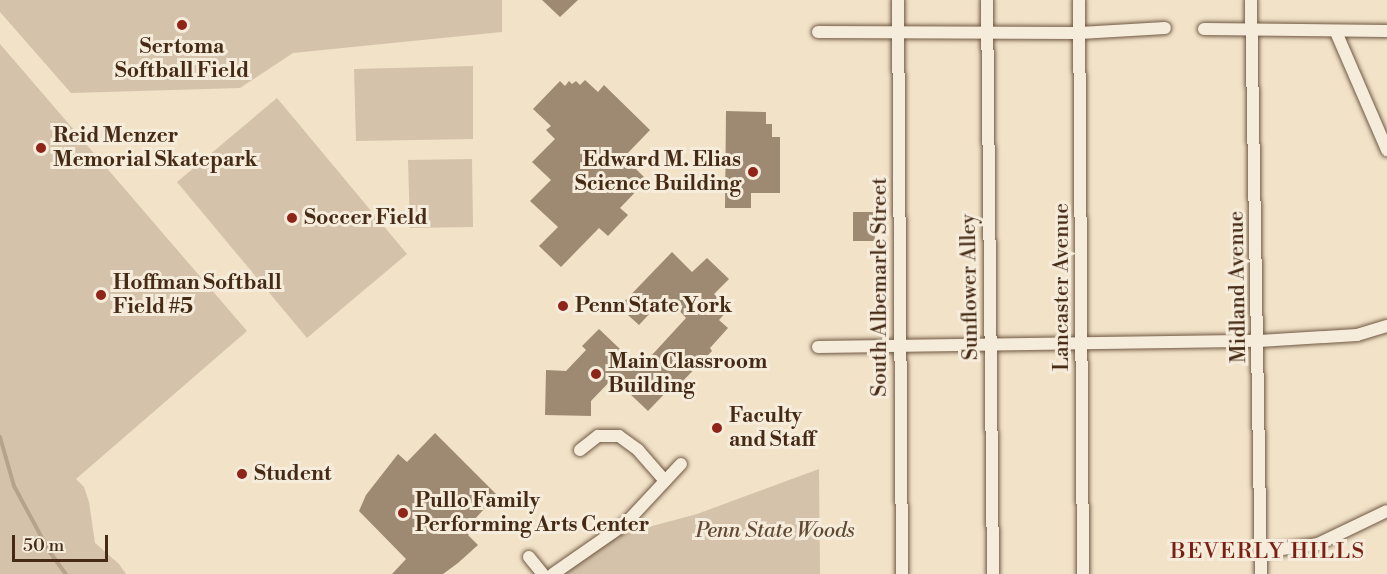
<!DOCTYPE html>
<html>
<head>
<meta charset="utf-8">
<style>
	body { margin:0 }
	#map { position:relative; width:1387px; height:574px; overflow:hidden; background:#f1e2c8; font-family:"Libre Bodoni",serif }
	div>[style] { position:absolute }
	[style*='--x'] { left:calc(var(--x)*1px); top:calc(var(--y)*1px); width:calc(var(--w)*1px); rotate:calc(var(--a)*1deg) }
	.green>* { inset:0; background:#d4c3aa }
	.stream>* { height:4px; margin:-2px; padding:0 2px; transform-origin:2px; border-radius:2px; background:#b7a38b }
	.building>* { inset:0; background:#9e8a72 }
	.roads { filter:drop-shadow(0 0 2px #705842) drop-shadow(0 0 2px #705842) }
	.minor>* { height:12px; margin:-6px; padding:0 6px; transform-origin:6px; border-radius:6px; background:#f6ecdb }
	.dots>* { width:16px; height:16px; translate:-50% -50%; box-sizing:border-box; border:3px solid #f6ecdb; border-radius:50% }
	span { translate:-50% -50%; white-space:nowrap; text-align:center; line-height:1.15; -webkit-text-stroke:6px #f6ecdb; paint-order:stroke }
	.poi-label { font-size:21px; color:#452a15; font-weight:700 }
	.left { translate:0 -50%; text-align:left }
	.right { translate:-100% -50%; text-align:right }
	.street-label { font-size:21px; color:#452a15 }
	.park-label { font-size:21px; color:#624933; font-style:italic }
	.neighbourhood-label { font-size:22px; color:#7a1f14; letter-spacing:1.5px }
	.scale { position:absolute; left:12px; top:535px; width:96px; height:27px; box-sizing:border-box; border:3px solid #452a15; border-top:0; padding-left:8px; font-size:18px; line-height:21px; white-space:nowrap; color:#452a15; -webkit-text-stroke:4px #f6ecdb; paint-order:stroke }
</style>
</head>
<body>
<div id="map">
	<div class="green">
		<i style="clip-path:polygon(0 0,502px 0,502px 32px,293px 53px,240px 88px,71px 93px,0 12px)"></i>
		<i style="clip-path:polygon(0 44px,247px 331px,76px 479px,84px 487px,89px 502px,95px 543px,119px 564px,126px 574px,0 574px)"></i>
		<i style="clip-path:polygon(473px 66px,473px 139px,356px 141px,354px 69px)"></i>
		<i style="clip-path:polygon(277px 98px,407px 254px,307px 338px,177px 182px)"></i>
		<i style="clip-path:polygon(472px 159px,473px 227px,410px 228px,408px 160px)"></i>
		<i style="clip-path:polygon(819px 469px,820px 574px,553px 574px,625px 524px,641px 529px,697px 514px)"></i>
	</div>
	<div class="stream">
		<i style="--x:0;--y:437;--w:51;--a:74.1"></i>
		<i style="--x:14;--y:486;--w:74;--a:61.7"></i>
		<i style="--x:49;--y:551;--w:29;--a:54"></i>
	</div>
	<div class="building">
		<i style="clip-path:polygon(542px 0,578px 0,560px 17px)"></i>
		<i style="clip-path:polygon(585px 80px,598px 92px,604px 85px,650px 130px,624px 157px,647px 180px,620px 208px,628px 215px,608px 236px,599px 228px,561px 267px,539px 246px,558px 227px,530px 201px,551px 180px,532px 162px,555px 139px,546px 130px,551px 126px,533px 109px,560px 81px,565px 86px,569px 81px,572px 84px,576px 81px,580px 85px)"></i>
		<i style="clip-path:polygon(726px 111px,766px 112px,766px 124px,772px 124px,772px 137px,780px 137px,780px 193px,751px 193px,751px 208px,725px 208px)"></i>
		<i style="clip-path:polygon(853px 212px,874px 212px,875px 241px,853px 241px)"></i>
		<i style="clip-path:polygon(672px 252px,692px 272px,707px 258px,729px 279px,714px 294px,729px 309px,719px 320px,728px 328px,710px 348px,712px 351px,676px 388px,673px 385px,648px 411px,613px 378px,591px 401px,591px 416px,545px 415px,546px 370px,566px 371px,586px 350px,582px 346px,599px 329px,640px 368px,686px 318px,666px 296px,639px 325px,619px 307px)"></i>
		<i style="clip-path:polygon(435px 433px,497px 495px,473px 521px,478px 525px,468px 535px,478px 545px,458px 563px,443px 574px,392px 574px,406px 559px,359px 511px,366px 495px,398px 454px,407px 462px)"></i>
	</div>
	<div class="roads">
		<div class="minor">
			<i style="--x:898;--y:0;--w:574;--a:89.6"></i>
			<i style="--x:987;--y:0;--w:574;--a:89.4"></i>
			<i style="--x:1079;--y:0;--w:574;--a:89.6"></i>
			<i style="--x:1251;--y:0;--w:574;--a:89"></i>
			<i style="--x:1204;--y:29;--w:183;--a:0.6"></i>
			<i style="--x:818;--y:32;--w:262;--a:0.2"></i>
			<i style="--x:1080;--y:33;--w:85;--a:-3.4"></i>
			<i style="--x:1336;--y:32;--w:129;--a:66.6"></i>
			<i style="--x:818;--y:347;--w:441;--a:-0.8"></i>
			<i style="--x:1259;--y:341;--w:98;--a:-3.5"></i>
			<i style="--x:1357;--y:335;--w:31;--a:-17"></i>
			<i style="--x:580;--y:450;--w:23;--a:-38"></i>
			<i style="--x:598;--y:436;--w:21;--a:0"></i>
			<i style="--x:619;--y:436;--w:24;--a:36"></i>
			<i style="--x:638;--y:450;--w:41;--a:48.9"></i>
			<i style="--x:1261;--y:552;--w:58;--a:-8"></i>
			<i style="--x:1318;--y:544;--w:76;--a:-25.6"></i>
			<i style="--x:529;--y:557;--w:22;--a:51"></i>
			<i style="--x:553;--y:574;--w:88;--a:-34.8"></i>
			<i style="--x:625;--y:524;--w:82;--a:-47"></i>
		</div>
	</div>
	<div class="dots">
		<i style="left:182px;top:25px;background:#8f2418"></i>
		<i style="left:41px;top:148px;background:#8f2418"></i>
		<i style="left:753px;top:172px;background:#8f2418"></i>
		<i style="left:292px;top:218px;background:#8f2418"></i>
		<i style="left:101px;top:295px;background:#8f2418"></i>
		<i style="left:563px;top:306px;background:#8f2418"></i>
		<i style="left:596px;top:374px;background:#8f2418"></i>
		<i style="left:717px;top:428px;background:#8f2418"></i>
		<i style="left:242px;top:474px;background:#8f2418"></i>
		<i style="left:403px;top:513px;background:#8f2418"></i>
	</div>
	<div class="poi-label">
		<span style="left:182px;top:59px">Sertoma<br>Softball Field</span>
		<span class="left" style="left:53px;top:148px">Reid Menzer<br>Memorial Skatepark</span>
		<span class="right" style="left:741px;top:172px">Edward M. Elias<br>Science Building</span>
		<span class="left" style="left:304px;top:218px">Soccer Field</span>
		<span class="left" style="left:113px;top:295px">Hoffman Softball<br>Field #5</span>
		<span class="left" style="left:575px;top:306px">Penn State York</span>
		<span class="left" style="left:608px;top:374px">Main Classroom<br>Building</span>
		<span class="left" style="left:729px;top:428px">Faculty<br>and Staff</span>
		<span class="left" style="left:254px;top:474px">Student</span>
		<span class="left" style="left:415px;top:513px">Pullo Family<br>Performing Arts Center</span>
	</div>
	<div class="street-label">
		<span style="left:880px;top:287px;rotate:-90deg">South Albemarle Street</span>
		<span style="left:970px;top:287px;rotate:-91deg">Sunflower Alley</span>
		<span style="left:1062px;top:287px;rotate:-90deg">Lancaster Avenue</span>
		<span style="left:1238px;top:287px;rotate:-91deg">Midland Avenue</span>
	</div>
	<div class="park-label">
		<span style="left:775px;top:531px">Penn State Woods</span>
	</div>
	<div class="neighbourhood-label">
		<span style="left:1268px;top:552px">BEVERLY HILLS</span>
	</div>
	<div class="scale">50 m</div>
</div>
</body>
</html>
